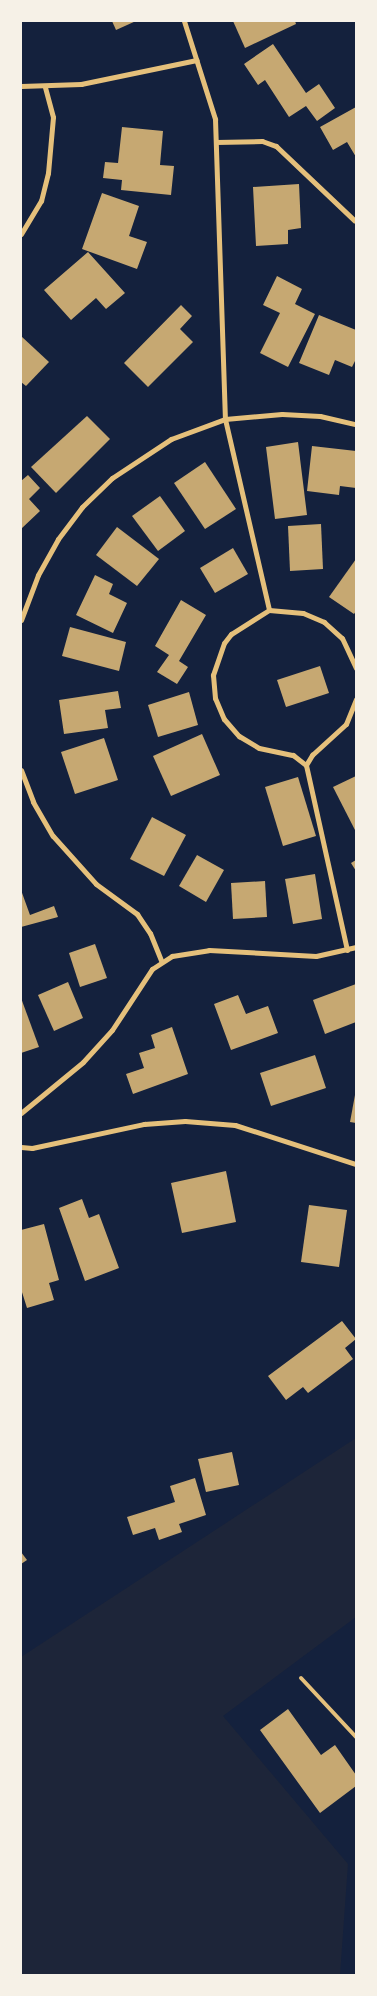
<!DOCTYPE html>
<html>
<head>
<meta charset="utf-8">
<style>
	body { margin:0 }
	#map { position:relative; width:377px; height:1996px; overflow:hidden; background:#14213d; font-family:Rubik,sans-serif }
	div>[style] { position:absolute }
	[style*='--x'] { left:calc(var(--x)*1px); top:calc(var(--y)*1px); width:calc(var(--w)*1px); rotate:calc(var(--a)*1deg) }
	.green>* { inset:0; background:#1d2539 }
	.building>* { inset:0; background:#c6a872 }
	.service>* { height:4px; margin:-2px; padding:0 2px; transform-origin:2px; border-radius:2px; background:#e5c07b }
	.minor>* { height:5px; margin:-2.5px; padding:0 2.5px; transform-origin:2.5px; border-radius:2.5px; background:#e5c07b }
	span { translate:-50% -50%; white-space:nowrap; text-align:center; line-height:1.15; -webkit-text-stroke:4.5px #f6f1e7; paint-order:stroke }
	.frame { position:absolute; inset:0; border:22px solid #f6f1e7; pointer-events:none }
</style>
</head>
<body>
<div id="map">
	<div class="green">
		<i style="clip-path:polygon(356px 1438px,356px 1617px,223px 1716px,348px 1864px,340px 1975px,21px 1975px,21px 1657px)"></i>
	</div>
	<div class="building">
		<i style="clip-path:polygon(112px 21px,136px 21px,116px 30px)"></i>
		<i style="clip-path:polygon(233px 21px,295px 21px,296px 24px,245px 48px)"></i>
		<i style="clip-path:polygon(273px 44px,306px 93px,319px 84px,335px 108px,317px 121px,306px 106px,289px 117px,265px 80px,258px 85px,244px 64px)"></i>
		<i style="clip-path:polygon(356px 107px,356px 157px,347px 142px,333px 150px,320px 127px)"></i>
		<i style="clip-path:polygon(122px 127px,163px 131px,160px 165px,174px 166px,171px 195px,121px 190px,122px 180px,103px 178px,105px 162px,118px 163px)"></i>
		<i style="clip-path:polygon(299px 184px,301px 228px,288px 230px,288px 244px,256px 246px,253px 187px)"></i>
		<i style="clip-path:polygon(102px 193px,139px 206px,129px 236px,147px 242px,137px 269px,82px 249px)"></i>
		<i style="clip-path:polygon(88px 252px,125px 293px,106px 309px,96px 298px,71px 320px,44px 290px)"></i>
		<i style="clip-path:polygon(277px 276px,302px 289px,295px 304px,315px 314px,288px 367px,260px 353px,280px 313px,263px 305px)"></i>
		<i style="clip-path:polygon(181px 305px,192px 316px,180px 329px,193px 342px,148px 387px,124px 363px)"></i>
		<i style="clip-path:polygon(319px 315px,356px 330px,356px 359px,352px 367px,335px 360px,329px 375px,299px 363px)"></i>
		<i style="clip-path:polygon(21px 336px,49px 362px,26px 386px,21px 382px)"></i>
		<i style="clip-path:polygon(87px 416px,110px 439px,56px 493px,31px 467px)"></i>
		<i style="clip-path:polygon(298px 442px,307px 515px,275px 519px,266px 447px)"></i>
		<i style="clip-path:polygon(312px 446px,356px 451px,356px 488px,340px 486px,339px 495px,307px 491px)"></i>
		<i style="clip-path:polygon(205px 462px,236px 509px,205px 529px,174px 483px)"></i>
		<i style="clip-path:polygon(28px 475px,40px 488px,29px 499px,40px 511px,21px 529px,21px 481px)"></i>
		<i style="clip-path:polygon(160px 496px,185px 531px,158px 551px,132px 516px)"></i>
		<i style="clip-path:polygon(321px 524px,323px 569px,290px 571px,288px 526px)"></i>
		<i style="clip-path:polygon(117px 527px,159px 559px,137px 586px,96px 555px)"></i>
		<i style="clip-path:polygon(233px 548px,248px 574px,215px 593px,200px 568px)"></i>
		<i style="clip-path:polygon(356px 559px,356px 611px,354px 614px,329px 597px)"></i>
		<i style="clip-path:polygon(95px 575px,113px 584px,109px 594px,127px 603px,113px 633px,76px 615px)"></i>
		<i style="clip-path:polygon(181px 600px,206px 615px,179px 661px,188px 667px,177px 684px,157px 672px,169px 655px,155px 646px)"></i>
		<i style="clip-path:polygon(70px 627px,126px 642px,119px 671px,62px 656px)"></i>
		<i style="clip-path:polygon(320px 666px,329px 693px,286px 707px,277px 680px)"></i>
		<i style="clip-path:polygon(118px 691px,121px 708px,105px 710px,108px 728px,64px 734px,59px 700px)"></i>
		<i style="clip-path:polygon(189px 692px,198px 725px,158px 737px,148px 705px)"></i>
		<i style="clip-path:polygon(202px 734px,220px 775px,171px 796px,153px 756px)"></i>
		<i style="clip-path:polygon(104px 738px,118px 780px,75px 794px,61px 752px)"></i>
		<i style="clip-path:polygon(356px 776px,356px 832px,333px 787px)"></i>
		<i style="clip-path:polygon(298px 777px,316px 836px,283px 846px,265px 787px)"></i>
		<i style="clip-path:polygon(152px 817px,186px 835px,164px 876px,130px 859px)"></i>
		<i style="clip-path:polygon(197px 855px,224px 870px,206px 902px,179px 886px)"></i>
		<i style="clip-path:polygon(356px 860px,356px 871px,351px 863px)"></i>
		<i style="clip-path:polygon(315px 874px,322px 919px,293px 924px,285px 879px)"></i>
		<i style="clip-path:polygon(265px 881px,267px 917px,233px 919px,231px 883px)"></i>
		<i style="clip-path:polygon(21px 890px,30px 915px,54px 906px,58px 917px,21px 927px)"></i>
		<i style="clip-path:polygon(95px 944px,107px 978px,80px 987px,69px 953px)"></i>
		<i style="clip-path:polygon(68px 982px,83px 1018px,54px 1031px,38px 995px)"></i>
		<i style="clip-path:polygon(356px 984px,356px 1022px,325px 1034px,313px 1000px)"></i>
		<i style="clip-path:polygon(238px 995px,246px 1014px,268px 1006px,278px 1033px,231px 1050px,214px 1004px)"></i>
		<i style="clip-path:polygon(21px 998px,39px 1047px,21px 1053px)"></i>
		<i style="clip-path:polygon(172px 1027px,188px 1074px,133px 1094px,126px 1074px,144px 1068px,139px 1053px,155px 1048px,151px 1035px)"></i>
		<i style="clip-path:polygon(315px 1055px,326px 1088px,271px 1106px,260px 1073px)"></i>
		<i style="clip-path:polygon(355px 1095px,356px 1095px,356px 1123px,350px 1122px)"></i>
		<i style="clip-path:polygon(226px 1171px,236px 1222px,182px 1233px,171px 1183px)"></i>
		<i style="clip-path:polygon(82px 1199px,89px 1218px,99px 1214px,119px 1268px,85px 1281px,59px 1208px)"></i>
		<i style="clip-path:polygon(309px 1205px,347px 1210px,339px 1267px,301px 1262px)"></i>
		<i style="clip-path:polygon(44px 1224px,59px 1280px,49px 1283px,54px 1300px,27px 1308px,21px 1289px,21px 1230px)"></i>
		<i style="clip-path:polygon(342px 1321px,356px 1339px,345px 1348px,353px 1359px,308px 1393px,303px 1387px,286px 1400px,268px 1376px)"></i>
		<i style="clip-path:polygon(232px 1452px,239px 1485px,206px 1492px,198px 1459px)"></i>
		<i style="clip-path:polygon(195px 1478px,206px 1515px,179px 1524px,182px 1532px,159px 1540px,155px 1528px,133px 1535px,127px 1517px,175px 1502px,170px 1486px)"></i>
		<i style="clip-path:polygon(21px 1552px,27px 1560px,21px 1564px)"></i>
		<i style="clip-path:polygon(288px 1709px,321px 1755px,335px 1745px,356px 1775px,356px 1786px,320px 1813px,260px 1730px)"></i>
	</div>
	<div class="service">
		<i style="--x:301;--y:1678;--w:81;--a:47"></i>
	</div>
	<div class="minor">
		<i style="--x:184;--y:21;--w:103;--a:72.4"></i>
		<i style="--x:215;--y:119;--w:300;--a:88.1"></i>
		<i style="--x:225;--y:419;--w:196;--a:77"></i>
		<i style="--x:269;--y:610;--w:34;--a:5"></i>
		<i style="--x:303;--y:613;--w:23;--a:23"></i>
		<i style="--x:324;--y:622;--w:24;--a:42"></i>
		<i style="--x:342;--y:638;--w:33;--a:65"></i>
		<i style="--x:21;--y:86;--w:60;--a:-1.9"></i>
		<i style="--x:81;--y:84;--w:118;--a:-11.7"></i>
		<i style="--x:216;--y:142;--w:46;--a:-1.2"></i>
		<i style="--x:262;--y:141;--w:15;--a:20"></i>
		<i style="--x:276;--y:146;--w:108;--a:43.5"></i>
		<i style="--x:21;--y:234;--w:39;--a:-59"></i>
		<i style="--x:41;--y:201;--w:29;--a:-76"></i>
		<i style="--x:48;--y:173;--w:56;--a:-84.9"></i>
		<i style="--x:53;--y:117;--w:31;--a:-105"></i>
		<i style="--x:269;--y:610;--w:45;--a:147.7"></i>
		<i style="--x:231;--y:634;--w:11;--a:128"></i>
		<i style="--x:224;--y:643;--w:34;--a:109"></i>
		<i style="--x:213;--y:675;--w:23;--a:85"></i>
		<i style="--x:215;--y:698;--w:23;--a:67"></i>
		<i style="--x:224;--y:719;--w:23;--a:49"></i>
		<i style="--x:239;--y:736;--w:23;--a:31"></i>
		<i style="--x:259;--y:748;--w:35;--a:12"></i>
		<i style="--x:293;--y:755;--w:16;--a:38"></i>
		<i style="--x:21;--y:620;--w:48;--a:-69.3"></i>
		<i style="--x:38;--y:575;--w:41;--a:-60.9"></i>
		<i style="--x:58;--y:539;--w:40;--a:-53"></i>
		<i style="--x:82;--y:507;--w:42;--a:-44"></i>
		<i style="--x:112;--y:478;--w:71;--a:-33.5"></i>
		<i style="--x:171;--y:439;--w:58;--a:-20.3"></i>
		<i style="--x:225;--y:419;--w:57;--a:-5"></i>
		<i style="--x:282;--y:414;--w:38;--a:3"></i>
		<i style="--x:320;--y:416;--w:37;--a:13"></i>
		<i style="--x:21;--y:770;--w:34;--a:69"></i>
		<i style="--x:33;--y:802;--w:39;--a:60"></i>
		<i style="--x:53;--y:836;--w:64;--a:48.1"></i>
		<i style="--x:96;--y:884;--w:51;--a:36.2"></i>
		<i style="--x:137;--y:914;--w:23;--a:56"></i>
		<i style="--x:150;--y:933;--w:31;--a:68"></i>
		<i style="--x:347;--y:950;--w:189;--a:-102.5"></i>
		<i style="--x:306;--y:765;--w:12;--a:-59"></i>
		<i style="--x:312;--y:755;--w:46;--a:-42.4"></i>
		<i style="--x:346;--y:724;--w:27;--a:-68"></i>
		<i style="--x:21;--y:1113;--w:80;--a:-39.4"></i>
		<i style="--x:83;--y:1062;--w:43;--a:-47.8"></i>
		<i style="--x:112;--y:1030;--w:73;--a:-56.7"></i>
		<i style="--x:152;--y:969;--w:24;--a:-33"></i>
		<i style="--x:172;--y:956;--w:37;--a:-9"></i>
		<i style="--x:209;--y:950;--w:107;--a:3.2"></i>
		<i style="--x:316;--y:956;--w:41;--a:-12.7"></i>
		<i style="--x:21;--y:1147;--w:11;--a:5"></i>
		<i style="--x:32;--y:1148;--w:115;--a:-12.1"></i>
		<i style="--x:144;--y:1124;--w:41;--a:-4.2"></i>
		<i style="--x:185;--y:1121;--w:50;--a:4.6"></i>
		<i style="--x:235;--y:1125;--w:127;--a:17.9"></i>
	</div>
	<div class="frame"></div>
</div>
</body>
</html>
